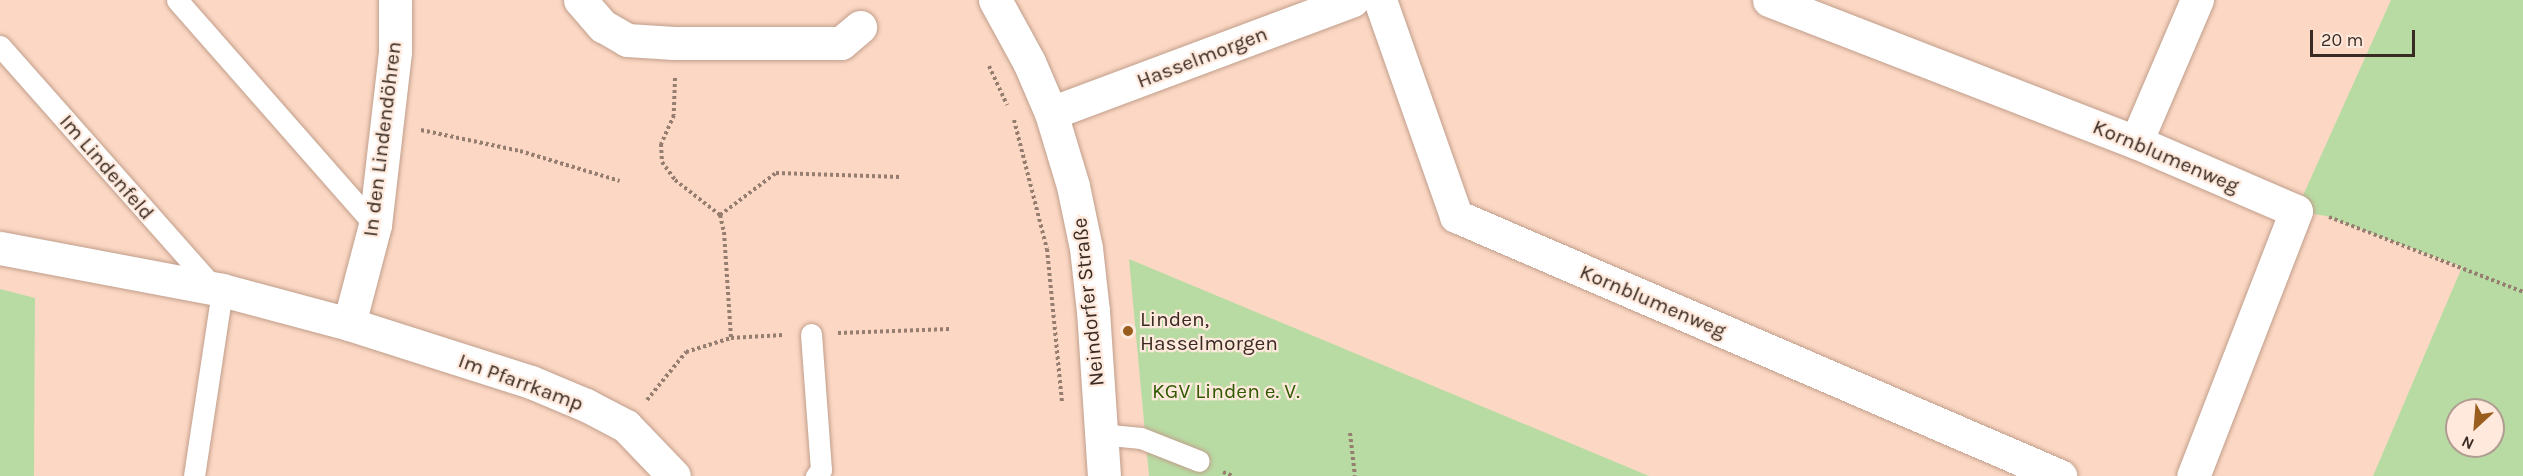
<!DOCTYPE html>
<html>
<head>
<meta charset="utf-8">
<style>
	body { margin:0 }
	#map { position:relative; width:2523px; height:476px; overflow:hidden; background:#fcd8c4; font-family:Karla,sans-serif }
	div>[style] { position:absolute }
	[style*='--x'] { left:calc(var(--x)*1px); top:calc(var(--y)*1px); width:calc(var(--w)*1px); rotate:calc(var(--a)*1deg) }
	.green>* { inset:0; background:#b8dba3 }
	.path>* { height:4px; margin-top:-2px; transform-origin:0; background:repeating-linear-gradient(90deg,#957d6f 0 3px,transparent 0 6px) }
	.roads { filter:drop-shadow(0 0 2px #c09e8b) drop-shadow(0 0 2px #c09e8b) }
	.lane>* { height:21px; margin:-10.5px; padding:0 10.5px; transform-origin:10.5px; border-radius:10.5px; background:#fff }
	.street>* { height:33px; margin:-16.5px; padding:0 16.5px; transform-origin:16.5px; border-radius:16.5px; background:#fff }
	.secondary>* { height:33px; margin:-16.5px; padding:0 16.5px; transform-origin:16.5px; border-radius:16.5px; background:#fff }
	.dots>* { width:16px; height:16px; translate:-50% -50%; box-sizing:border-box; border:3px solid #ffe9dc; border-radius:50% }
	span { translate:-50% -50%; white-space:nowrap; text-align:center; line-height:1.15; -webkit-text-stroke:4.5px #ffe9dc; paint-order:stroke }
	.street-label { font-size:21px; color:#392b23 }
	.poi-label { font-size:21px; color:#392b23 }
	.left { translate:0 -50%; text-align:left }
	.park-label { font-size:21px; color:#2f5900 }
	.north { position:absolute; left:2445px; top:398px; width:60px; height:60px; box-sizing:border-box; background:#ffe9dc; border:2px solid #b09d92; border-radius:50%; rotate:206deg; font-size:16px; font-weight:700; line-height:24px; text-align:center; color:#392b23 }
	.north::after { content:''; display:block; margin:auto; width:21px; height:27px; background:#995d1e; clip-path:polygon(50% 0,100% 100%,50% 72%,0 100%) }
	.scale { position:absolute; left:2310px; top:30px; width:105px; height:27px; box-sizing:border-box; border:3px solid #392b23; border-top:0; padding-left:8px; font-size:18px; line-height:21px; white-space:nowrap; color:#392b23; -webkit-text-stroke:4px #ffe9dc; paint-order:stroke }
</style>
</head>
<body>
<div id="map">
	<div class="green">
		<i style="clip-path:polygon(evenodd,2391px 0,2523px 0,2523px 476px,2373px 476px,2462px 267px,2326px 216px,2296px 211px,2391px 0,2457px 410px,2493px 410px,2493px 446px,2457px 446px,2457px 410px)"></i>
		<i style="clip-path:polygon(1129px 259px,1649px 476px,1149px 476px)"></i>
		<i style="clip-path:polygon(0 289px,35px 298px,34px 476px,0 476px)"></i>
	</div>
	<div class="path">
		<i style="--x:989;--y:66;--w:43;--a:65.2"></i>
		<i style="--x:675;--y:78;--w:37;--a:92"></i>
		<i style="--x:674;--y:115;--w:32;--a:114"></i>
		<i style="--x:661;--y:144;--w:18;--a:87"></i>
		<i style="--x:662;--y:162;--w:22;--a:54"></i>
		<i style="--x:675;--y:180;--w:57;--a:37.9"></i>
		<i style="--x:720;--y:215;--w:17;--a:77"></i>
		<i style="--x:724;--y:232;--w:106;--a:86.2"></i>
		<i style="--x:1014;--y:120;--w:133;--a:75.7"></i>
		<i style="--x:1047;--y:249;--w:154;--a:84.4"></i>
		<i style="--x:421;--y:130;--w:101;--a:12"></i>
		<i style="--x:520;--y:151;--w:104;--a:16.7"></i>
		<i style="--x:720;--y:215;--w:70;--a:-36.9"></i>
		<i style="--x:776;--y:173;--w:125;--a:1.8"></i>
		<i style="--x:2329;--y:217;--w:208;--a:21.1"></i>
		<i style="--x:838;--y:333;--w:112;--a:-2"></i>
		<i style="--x:647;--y:400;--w:62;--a:-50.9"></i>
		<i style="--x:686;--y:352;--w:47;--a:-17.3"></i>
		<i style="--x:731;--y:338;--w:52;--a:-3.3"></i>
		<i style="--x:1350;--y:433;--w:43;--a:83.4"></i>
		<i style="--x:1223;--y:472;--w:11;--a:22"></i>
	</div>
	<div class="roads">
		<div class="lane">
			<i style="--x:177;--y:0;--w:300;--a:48.7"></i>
			<i style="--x:0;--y:46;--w:323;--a:48.5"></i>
			<i style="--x:811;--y:334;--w:136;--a:85.8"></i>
			<i style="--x:821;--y:470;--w:8;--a:130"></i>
			<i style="--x:1100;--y:434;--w:41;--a:5.6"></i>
			<i style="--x:1141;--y:438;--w:62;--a:21.6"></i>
			<i style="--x:194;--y:476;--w:188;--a:-81.4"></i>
		</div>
		<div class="street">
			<i style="--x:580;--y:0;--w:35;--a:49"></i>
			<i style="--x:603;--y:26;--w:28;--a:30"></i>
			<i style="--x:627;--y:40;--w:47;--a:3.7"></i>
			<i style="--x:674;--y:43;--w:167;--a:0"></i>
			<i style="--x:841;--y:43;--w:25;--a:-40"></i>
			<i style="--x:1380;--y:0;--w:229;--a:70.6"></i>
			<i style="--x:1456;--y:216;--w:658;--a:23.29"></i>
			<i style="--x:1769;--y:0;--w:394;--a:21.2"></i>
			<i style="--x:2136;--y:142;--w:174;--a:23.3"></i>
			<i style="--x:2296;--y:211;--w:284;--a:111.2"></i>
			<i style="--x:1051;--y:113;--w:322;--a:-20.5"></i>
			<i style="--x:2136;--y:142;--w:155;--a:-66.8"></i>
			<i style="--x:0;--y:248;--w:226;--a:10.7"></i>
			<i style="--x:222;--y:290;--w:131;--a:15"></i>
			<i style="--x:349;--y:324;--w:191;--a:17.7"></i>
			<i style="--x:531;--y:382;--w:60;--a:22.7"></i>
			<i style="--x:586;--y:405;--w:45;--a:27.7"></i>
			<i style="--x:626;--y:426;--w:69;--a:46.2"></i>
			<i style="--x:349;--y:324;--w:102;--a:-75.3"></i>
			<i style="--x:375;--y:225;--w:174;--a:-83.4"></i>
			<i style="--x:395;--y:52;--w:52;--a:-90"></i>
		</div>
		<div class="secondary">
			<i style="--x:995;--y:0;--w:71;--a:61.3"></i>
			<i style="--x:1029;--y:62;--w:56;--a:66.7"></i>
			<i style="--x:1051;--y:113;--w:76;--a:73.2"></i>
			<i style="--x:1073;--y:186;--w:63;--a:78.2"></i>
			<i style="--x:1086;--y:248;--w:63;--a:83.7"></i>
			<i style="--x:1093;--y:311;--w:165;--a:86.2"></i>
		</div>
	</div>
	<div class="dots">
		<i style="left:1128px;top:331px;background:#995d1e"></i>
	</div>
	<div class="street-label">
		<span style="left:1202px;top:57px;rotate:-21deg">Hasselmorgen</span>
		<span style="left:382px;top:139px;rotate:-83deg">In den Lindendöhren</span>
		<span style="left:2166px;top:156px;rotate:23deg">Kornblumenweg</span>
		<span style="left:107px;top:167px;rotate:49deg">Im Lindenfeld</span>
		<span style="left:1653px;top:301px;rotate:23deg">Kornblumenweg</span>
		<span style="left:1088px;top:302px;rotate:-96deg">Neindorfer Straße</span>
		<span style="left:521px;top:382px;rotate:20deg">Im Pfarrkamp</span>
	</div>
	<div class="poi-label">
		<span class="left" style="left:1140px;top:331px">Linden,<br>Hasselmorgen</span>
	</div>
	<div class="park-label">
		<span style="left:1226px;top:391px">KGV Linden e. V.</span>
	</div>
	<div class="north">N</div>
	<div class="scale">20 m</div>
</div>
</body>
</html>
